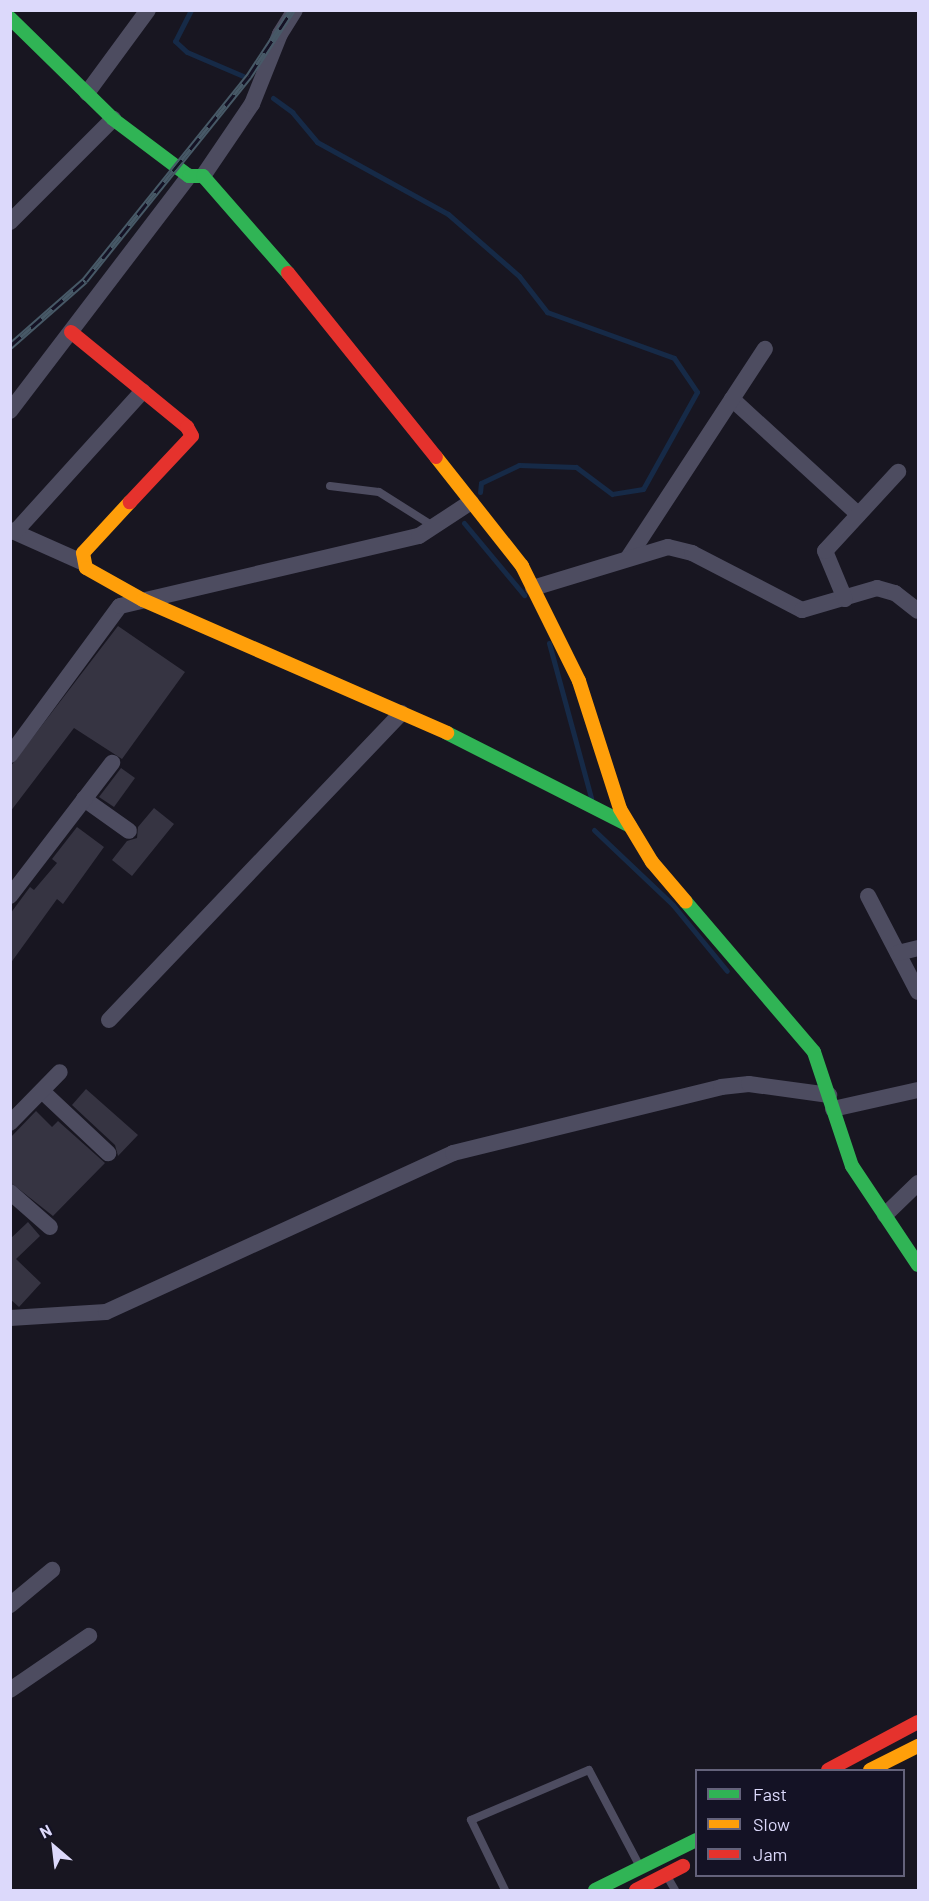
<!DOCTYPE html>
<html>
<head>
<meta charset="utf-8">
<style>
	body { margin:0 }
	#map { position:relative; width:929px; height:1901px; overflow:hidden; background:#181621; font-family:Barlow,sans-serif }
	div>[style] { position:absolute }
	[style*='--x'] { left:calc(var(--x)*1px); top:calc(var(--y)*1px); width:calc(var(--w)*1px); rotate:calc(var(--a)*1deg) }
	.stream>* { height:5px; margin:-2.5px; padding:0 2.5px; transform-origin:2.5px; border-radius:2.5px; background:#162a47 }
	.building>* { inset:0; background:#363442 }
	.lane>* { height:8px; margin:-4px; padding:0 4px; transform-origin:4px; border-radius:4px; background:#4d4c60 }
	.street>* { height:16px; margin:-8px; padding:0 8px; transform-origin:8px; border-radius:8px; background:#4d4c60 }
	.fast>* { height:14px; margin:-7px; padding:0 7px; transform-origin:7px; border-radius:7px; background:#30b455 }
	.slow>* { height:14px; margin:-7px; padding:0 7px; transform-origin:7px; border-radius:7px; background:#ff9f0a }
	.jam>* { height:14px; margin:-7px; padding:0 7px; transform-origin:7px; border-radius:7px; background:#e5322d }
	.rail>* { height:7px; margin-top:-3.5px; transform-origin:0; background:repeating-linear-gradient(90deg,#141225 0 14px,#475967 0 28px); box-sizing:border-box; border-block:2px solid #475967 }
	span { translate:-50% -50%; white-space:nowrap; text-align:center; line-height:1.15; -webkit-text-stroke:4.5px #141225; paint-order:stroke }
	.frame { position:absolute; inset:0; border:12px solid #dcd9fb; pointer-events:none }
	.legend { position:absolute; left:695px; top:1769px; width:210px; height:108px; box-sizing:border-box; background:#141225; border:2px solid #64627b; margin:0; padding:8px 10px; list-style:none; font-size:18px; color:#dcd9fb }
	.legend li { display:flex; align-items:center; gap:12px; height:30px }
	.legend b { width:30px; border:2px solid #64627b }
	.north { position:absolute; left:24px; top:1817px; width:60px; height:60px; -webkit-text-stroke:4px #141225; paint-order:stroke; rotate:332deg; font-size:16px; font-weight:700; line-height:24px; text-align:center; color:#dcd9fb }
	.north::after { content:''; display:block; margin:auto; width:21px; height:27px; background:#dcd9fb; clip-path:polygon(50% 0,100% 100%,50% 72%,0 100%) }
</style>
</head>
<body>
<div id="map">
	<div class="stream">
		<i style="--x:191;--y:10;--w:35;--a:117"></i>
		<i style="--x:175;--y:41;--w:16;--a:43"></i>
		<i style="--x:187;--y:52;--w:61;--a:23.2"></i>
		<i style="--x:273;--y:98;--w:24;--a:36"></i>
		<i style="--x:292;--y:112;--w:39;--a:50"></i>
		<i style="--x:317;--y:142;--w:149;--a:28.8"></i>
		<i style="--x:448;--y:214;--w:94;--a:41.1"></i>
		<i style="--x:519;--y:276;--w:46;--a:52.1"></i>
		<i style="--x:547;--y:312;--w:135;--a:19.9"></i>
		<i style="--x:674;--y:358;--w:41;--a:55.9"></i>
		<i style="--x:697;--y:392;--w:111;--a:119.1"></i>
		<i style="--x:643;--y:489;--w:31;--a:171"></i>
		<i style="--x:612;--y:494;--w:45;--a:-143.1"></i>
		<i style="--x:576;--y:467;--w:57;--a:-178"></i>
		<i style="--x:519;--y:465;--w:42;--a:154.7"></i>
		<i style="--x:481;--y:483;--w:9;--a:96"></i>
		<i style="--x:464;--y:523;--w:94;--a:50.2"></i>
		<i style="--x:549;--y:643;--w:161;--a:74.8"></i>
		<i style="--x:594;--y:830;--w:109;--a:43.5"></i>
		<i style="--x:673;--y:905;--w:85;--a:50.7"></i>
	</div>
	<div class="building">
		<i style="clip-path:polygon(118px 626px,185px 672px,122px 759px,74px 728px,10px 812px,10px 767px)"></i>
		<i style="clip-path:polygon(121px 768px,135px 778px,114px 807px,99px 797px)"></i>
		<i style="clip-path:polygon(154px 808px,174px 824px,132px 876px,112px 860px,127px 841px,137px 838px,138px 827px)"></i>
		<i style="clip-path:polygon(77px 827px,104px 847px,63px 904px,57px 899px,10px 964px,10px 914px,30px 887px,34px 890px,57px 863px,52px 859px)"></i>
		<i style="clip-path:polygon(86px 1089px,138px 1135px,118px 1156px,115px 1145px,72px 1105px)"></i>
		<i style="clip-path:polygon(36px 1111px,52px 1127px,58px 1121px,105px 1163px,53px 1216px,10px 1182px,10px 1138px)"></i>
		<i style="clip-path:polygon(28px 1222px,40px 1236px,16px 1259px,41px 1283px,19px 1307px,10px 1299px,10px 1239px)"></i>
	</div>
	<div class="lane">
		<i style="--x:330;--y:486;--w:49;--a:7"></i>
		<i style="--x:379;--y:492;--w:64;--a:32.2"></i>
		<i style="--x:668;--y:1878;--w:14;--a:60"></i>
		<i style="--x:505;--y:1890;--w:78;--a:-115.9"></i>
		<i style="--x:471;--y:1820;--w:128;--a:-23"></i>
		<i style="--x:589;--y:1770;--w:107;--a:62.2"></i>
	</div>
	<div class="street">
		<i style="--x:87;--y:93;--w:103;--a:-53.7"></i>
		<i style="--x:203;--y:176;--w:87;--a:-55.8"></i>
		<i style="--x:252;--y:104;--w:75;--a:-68.2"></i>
		<i style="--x:280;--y:34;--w:28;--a:-58"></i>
		<i style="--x:10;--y:222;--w:146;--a:-45"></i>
		<i style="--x:732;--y:399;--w:171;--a:42.4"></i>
		<i style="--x:10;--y:411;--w:295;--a:-52.7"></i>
		<i style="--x:10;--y:530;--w:79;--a:24"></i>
		<i style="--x:15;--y:532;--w:190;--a:-47.8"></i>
		<i style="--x:628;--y:558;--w:250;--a:-56.8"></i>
		<i style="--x:533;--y:588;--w:141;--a:-16.9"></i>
		<i style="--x:668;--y:547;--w:25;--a:14"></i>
		<i style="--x:692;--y:553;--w:124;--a:27.4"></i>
		<i style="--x:802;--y:610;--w:78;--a:-16.3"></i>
		<i style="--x:877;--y:588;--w:19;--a:16"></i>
		<i style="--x:895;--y:593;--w:29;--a:38"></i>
		<i style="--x:845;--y:599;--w:52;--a:-112.6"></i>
		<i style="--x:825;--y:551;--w:108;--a:-47.3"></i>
		<i style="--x:10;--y:755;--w:185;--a:-53.6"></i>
		<i style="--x:120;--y:606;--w:307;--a:-13.2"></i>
		<i style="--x:419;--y:536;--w:62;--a:-33.2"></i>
		<i style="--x:84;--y:799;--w:55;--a:35.4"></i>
		<i style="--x:10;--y:896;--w:168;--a:-52.5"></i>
		<i style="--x:868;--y:896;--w:108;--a:62.5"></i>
		<i style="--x:898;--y:953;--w:21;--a:-14"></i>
		<i style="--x:109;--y:1020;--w:424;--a:-46.4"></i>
		<i style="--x:42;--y:1091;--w:91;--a:43.2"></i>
		<i style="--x:833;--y:1109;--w:87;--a:-12.6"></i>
		<i style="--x:10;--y:1123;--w:71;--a:-45.6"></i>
		<i style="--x:10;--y:1192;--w:53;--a:41.2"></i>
		<i style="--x:885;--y:1215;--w:46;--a:-44.1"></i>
		<i style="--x:10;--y:1318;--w:96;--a:-3.6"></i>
		<i style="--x:106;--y:1312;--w:382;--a:-24.6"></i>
		<i style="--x:453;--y:1153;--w:276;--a:-13.8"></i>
		<i style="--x:721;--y:1087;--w:28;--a:-6"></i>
		<i style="--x:749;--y:1084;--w:81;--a:7.8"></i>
		<i style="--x:10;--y:1605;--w:55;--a:-39.8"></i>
		<i style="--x:10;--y:1690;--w:96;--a:-34.4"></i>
	</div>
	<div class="fast">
		<i style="--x:10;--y:18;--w:144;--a:44.4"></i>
		<i style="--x:113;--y:119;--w:95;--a:36.9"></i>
		<i style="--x:189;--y:176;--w:14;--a:0"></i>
		<i style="--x:203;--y:176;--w:129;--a:48.8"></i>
		<i style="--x:447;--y:733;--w:205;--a:26.9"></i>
		<i style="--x:686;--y:902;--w:197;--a:49.5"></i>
		<i style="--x:814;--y:1052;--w:120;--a:71.6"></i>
		<i style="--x:852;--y:1166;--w:119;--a:56.3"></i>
		<i style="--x:595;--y:1890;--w:113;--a:-26.3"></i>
	</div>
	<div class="slow">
		<i style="--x:436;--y:457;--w:139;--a:51.7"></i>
		<i style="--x:522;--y:566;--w:128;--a:63.6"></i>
		<i style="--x:579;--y:681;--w:134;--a:72.2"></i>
		<i style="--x:620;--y:809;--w:62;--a:58.9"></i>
		<i style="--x:652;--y:862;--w:52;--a:49.6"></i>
		<i style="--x:130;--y:502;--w:69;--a:132.7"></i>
		<i style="--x:83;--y:553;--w:15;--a:79"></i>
		<i style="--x:86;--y:568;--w:65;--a:29.3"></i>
		<i style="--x:143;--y:600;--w:332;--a:23.6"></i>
		<i style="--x:870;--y:1770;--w:54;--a:-26.6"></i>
	</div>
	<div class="jam">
		<i style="--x:288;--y:273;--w:236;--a:51.2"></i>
		<i style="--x:71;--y:332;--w:150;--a:39.3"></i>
		<i style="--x:187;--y:427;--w:10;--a:61"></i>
		<i style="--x:192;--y:436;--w:91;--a:133.2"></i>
		<i style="--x:828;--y:1770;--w:102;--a:-28.1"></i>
		<i style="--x:636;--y:1890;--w:53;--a:-27.1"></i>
	</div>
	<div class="rail">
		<i style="--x:10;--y:346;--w:100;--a:-41.3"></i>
		<i style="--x:85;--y:280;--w:262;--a:-51.2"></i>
		<i style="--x:249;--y:76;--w:79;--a:-56.9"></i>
	</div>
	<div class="frame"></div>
	<ul class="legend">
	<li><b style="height:8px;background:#30b455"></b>Fast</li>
	<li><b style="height:8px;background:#ff9f0a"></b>Slow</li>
	<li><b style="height:8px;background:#e5322d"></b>Jam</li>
	</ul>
	<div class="north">N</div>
</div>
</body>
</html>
